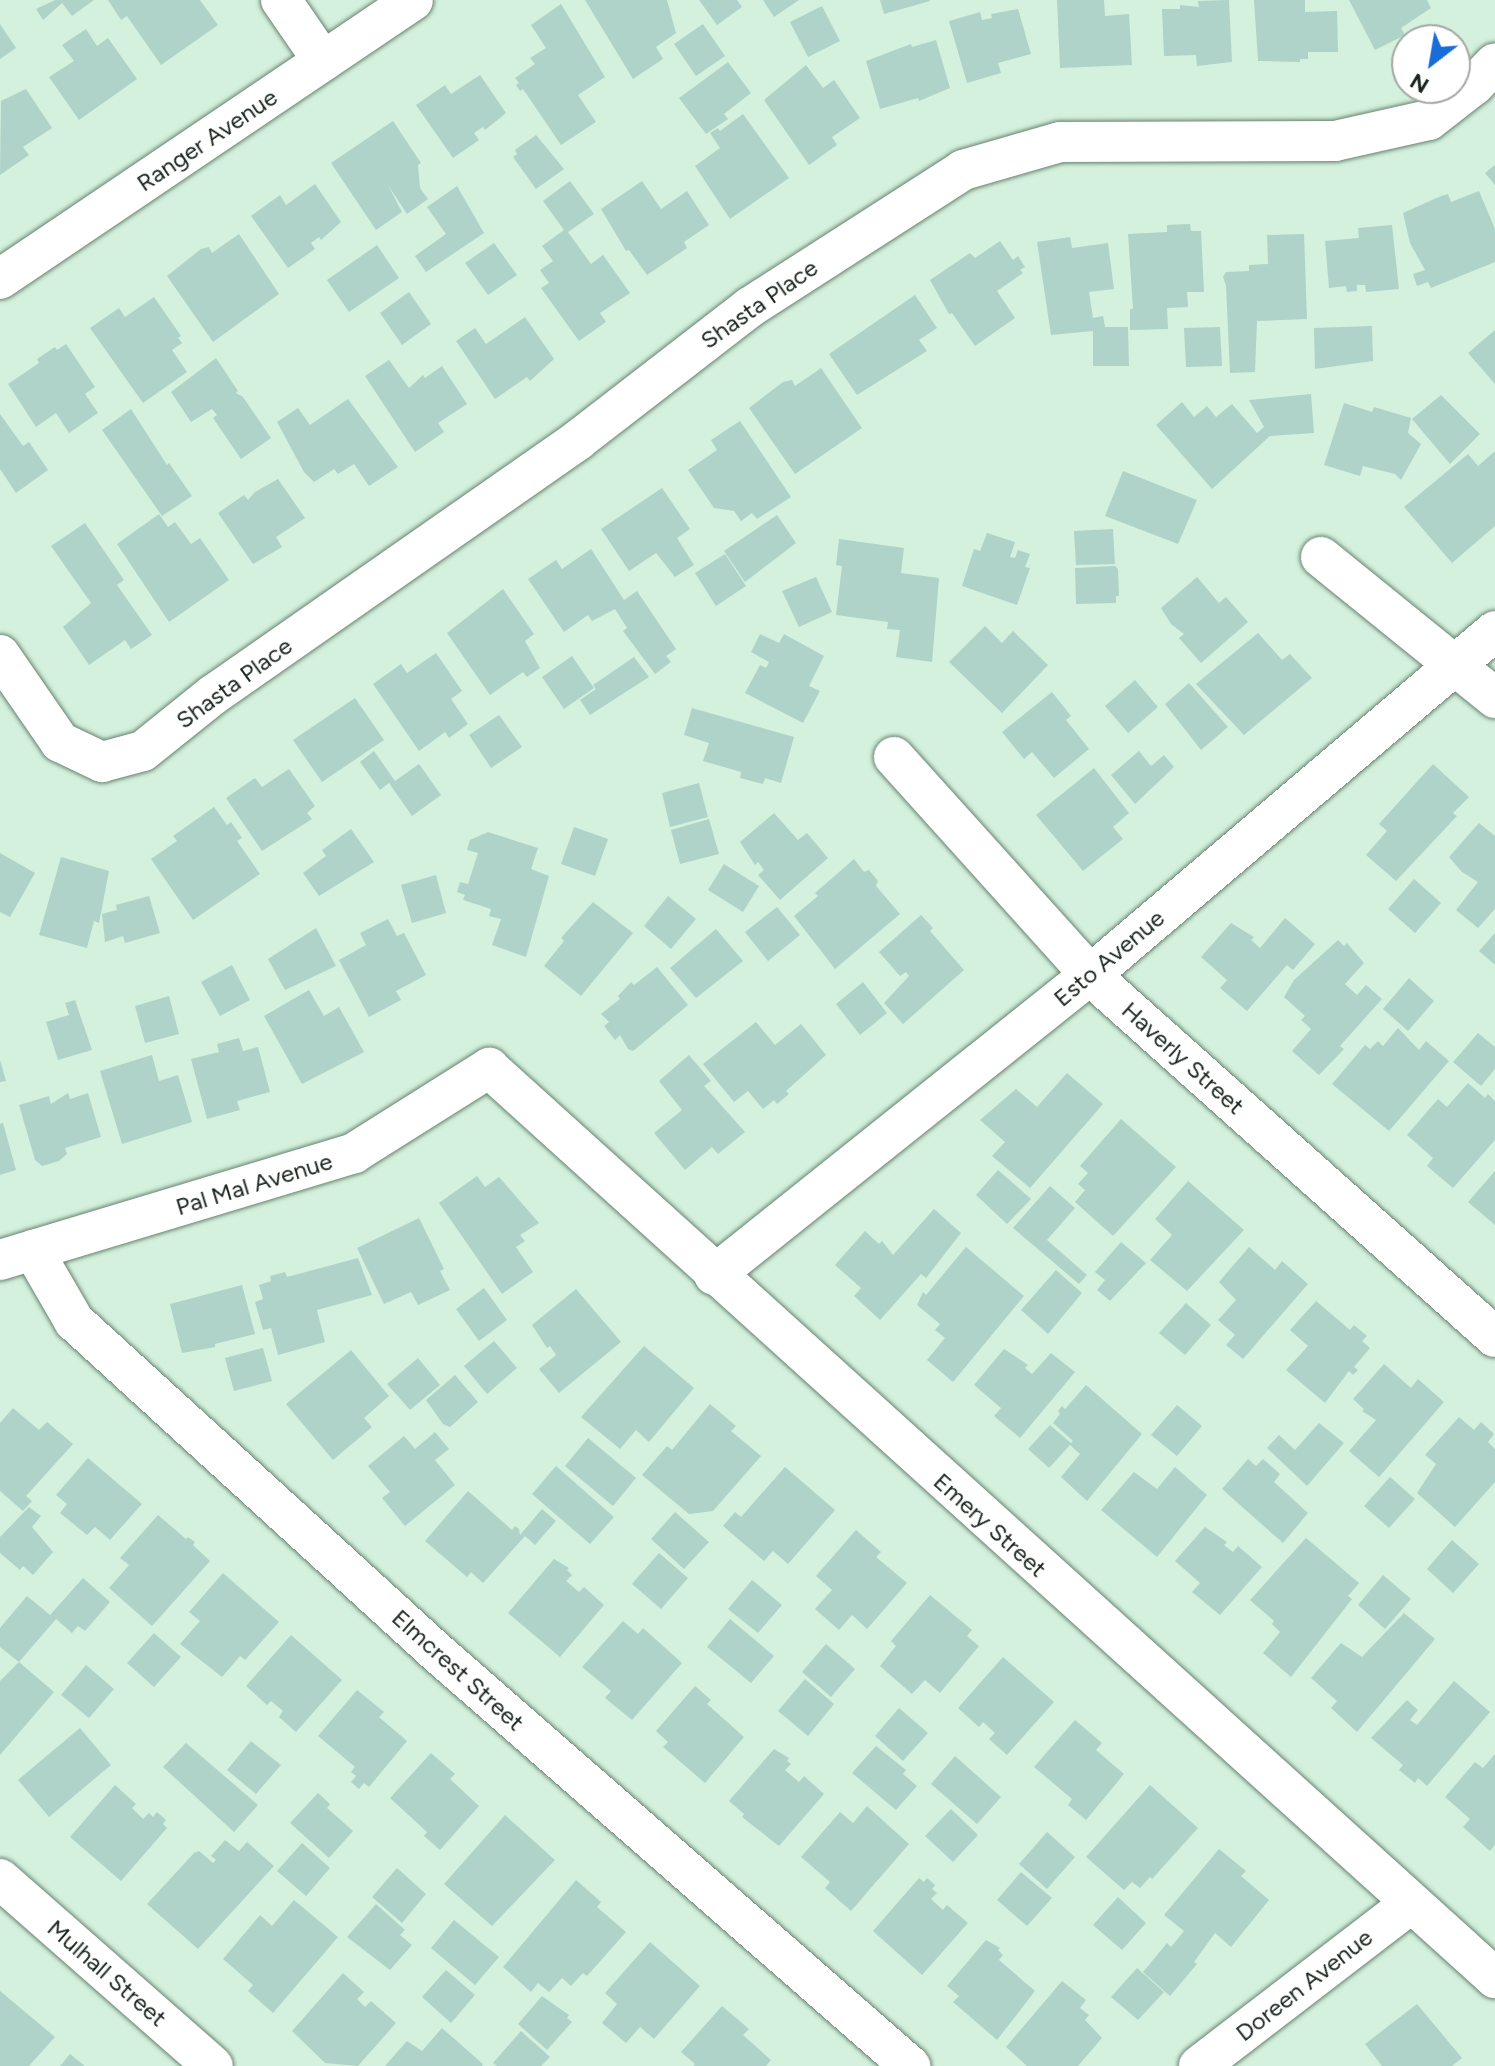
<!DOCTYPE html>
<html>
<head>
<meta charset="utf-8">
<style>
	body { margin:0 }
	#map { position:relative; width:1495px; height:2066px; overflow:hidden; background:#d4f1dd; font-family:Figtree,sans-serif }
	div>[style] { position:absolute }
	[style*='--x'] { left:calc(var(--x)*1px); top:calc(var(--y)*1px); width:calc(var(--w)*1px); rotate:calc(var(--a)*1deg) }
	.building>* { inset:0; background:#afd3c8 }
	.roads { filter:drop-shadow(0 0 2px #678270) drop-shadow(0 0 2px #678270) }
	.street>* { height:40px; margin:-20px; padding:0 20px; transform-origin:20px; border-radius:20px; background:#fff }
	span { translate:-50% -50%; white-space:nowrap; text-align:center; line-height:1.15; -webkit-text-stroke:6px #fff; paint-order:stroke }
	.street-label { font-size:24px; color:#1a251e }
	.north { position:absolute; left:1391px; top:24px; width:80px; height:80px; box-sizing:border-box; background:#fff; border:2px solid #a3a8a5; border-radius:50%; rotate:211deg; font-size:22px; font-weight:700; line-height:32px; text-align:center; color:#1a251e }
	.north::after { content:''; display:block; margin:auto; width:28px; height:36px; background:#1a6cd7; clip-path:polygon(50% 0,100% 100%,50% 72%,0 100%) }
</style>
</head>
<body>
<div id="map">
	<div class="building">
		<i style="clip-path:polygon(55px 0,94px 0,72px 16px,62px 3px,43px 20px,36px 9px)"></i>
		<i style="clip-path:polygon(108px 0,200px 0,218px 25px,161px 65px,127px 16px,121px 20px)"></i>
		<i style="clip-path:polygon(585px 0,667px 0,676px 33px,656px 47px,663px 59px,633px 79px)"></i>
		<i style="clip-path:polygon(699px 0,737px 0,742px 7px,717px 25px)"></i>
		<i style="clip-path:polygon(763px 0,799px 0,774px 17px)"></i>
		<i style="clip-path:polygon(880px 0,930px 0,930px 1px,884px 14px)"></i>
		<i style="clip-path:polygon(1057px 0,1104px 0,1105px 16px,1129px 14px,1132px 65px,1060px 68px)"></i>
		<i style="clip-path:polygon(1229px 0,1232px 62px,1197px 66px,1196px 55px,1164px 56px,1162px 9px,1180px 9px,1180px 5px,1199px 7px,1198px 1px)"></i>
		<i style="clip-path:polygon(1254px 0,1305px 0,1305px 12px,1337px 11px,1338px 52px,1308px 52px,1308px 59px,1300px 59px,1300px 62px,1258px 61px)"></i>
		<i style="clip-path:polygon(1349px 0,1427px 0,1431px 8px,1401px 28px,1405px 35px,1375px 50px)"></i>
		<i style="clip-path:polygon(561px 4px,605px 77px,578px 95px,596px 122px,561px 145px,523px 89px,520px 91px,516px 85px,519px 83px,515px 78px,535px 64px,530px 58px,546px 48px,531px 25px)"></i>
		<i style="clip-path:polygon(822px 6px,840px 41px,808px 57px,790px 22px)"></i>
		<i style="clip-path:polygon(1018px 9px,1031px 54px,998px 63px,1001px 73px,967px 83px,949px 21px,980px 12px,982px 20px,992px 18px,991px 14px)"></i>
		<i style="clip-path:polygon(0 24px,16px 48px,0 59px)"></i>
		<i style="clip-path:polygon(703px 24px,725px 56px,696px 76px,674px 44px)"></i>
		<i style="clip-path:polygon(86px 29px,97px 46px,108px 38px,137px 79px,79px 120px,49px 77px,74px 61px,62px 45px)"></i>
		<i style="clip-path:polygon(936px 40px,950px 88px,919px 101px,918px 98px,880px 109px,866px 61px,911px 44px,912px 47px)"></i>
		<i style="clip-path:polygon(728px 62px,751px 93px,724px 114px,728px 119px,706px 134px,679px 98px)"></i>
		<i style="clip-path:polygon(806px 65px,823px 88px,834px 80px,860px 118px,832px 137px,837px 145px,809px 165px,764px 100px)"></i>
		<i style="clip-path:polygon(480px 75px,506px 113px,485px 130px,483px 127px,474px 133px,479px 140px,453px 158px,416px 105px,445px 85px,451px 94px)"></i>
		<i style="clip-path:polygon(26px 89px,52px 128px,23px 147px,29px 155px,0 175px,1px 101px)"></i>
		<i style="clip-path:polygon(743px 114px,789px 178px,730px 219px,695px 166px,720px 148px,710px 133px,718px 128px,720px 131px)"></i>
		<i style="clip-path:polygon(393px 121px,421px 163px,418px 165px,420px 188px,428px 199px,407px 214px,388px 185px,402px 212px,376px 230px,331px 163px)"></i>
		<i style="clip-path:polygon(536px 135px,564px 169px,536px 189px,513px 157px,517px 154px,515px 150px)"></i>
		<i style="clip-path:polygon(1495px 165px,1495px 185px,1485px 173px)"></i>
		<i style="clip-path:polygon(570px 181px,594px 214px,568px 232px,591px 264px,603px 255px,630px 293px,600px 313px,606px 322px,579px 341px,541px 288px,549px 283px,540px 270px,553px 261px,542px 246px,564px 230px,543px 201px)"></i>
		<i style="clip-path:polygon(642px 181px,661px 209px,687px 191px,709px 225px,684px 242px,687px 248px,647px 275px,629px 250px,626px 251px,601px 209px)"></i>
		<i style="clip-path:polygon(315px 184px,341px 222px,321px 240px,319px 237px,311px 243px,315px 249px,288px 268px,251px 216px,280px 195px,286px 205px)"></i>
		<i style="clip-path:polygon(457px 186px,484px 233px,426px 272px,415px 256px,446px 234px,427px 207px)"></i>
		<i style="clip-path:polygon(1479px 191px,1495px 229px,1495px 262px,1431px 288px,1428px 282px,1417px 286px,1413px 274px,1425px 270px,1410px 243px,1403px 213px,1441px 196px,1448px 194px,1451px 202px)"></i>
		<i style="clip-path:polygon(1190px 224px,1191px 231px,1201px 231px,1204px 292px,1187px 292px,1188px 307px,1167px 308px,1168px 329px,1130px 330px,1130px 309px,1133px 309px,1128px 234px,1167px 232px,1167px 225px)"></i>
		<i style="clip-path:polygon(1392px 225px,1399px 289px,1366px 292px,1365px 285px,1357px 285px,1357px 291px,1347px 292px,1346px 286px,1329px 288px,1325px 241px,1359px 238px,1358px 228px)"></i>
		<i style="clip-path:polygon(239px 234px,279px 294px,213px 342px,167px 276px,201px 249px,209px 247px,212px 253px)"></i>
		<i style="clip-path:polygon(1304px 234px,1307px 319px,1257px 321px,1255px 372px,1230px 373px,1226px 286px,1223px 277px,1226px 272px,1249px 271px,1249px 265px,1268px 264px,1267px 235px)"></i>
		<i style="clip-path:polygon(1070px 237px,1072px 248px,1108px 243px,1114px 289px,1089px 292px,1093px 318px,1103px 316px,1105px 327px,1128px 327px,1129px 366px,1093px 366px,1093px 331px,1051px 335px,1037px 242px)"></i>
		<i style="clip-path:polygon(1000px 241px,1013px 260px,1018px 256px,1025px 267px,1020px 270px,1023px 273px,997px 291px,1015px 318px,975px 346px,952px 313px,949px 314px,930px 280px,970px 253px,975px 258px)"></i>
		<i style="clip-path:polygon(494px 243px,517px 275px,488px 295px,465px 263px)"></i>
		<i style="clip-path:polygon(377px 245px,399px 278px,349px 312px,327px 280px)"></i>
		<i style="clip-path:polygon(409px 292px,431px 324px,402px 345px,380px 313px)"></i>
		<i style="clip-path:polygon(915px 295px,937px 328px,919px 340px,927px 351px,857px 395px,829px 354px)"></i>
		<i style="clip-path:polygon(154px 297px,181px 336px,178px 338px,182px 343px,172px 350px,187px 372px,143px 403px,90px 328px,119px 308px,125px 317px)"></i>
		<i style="clip-path:polygon(525px 317px,554px 359px,530px 381px,527px 377px,495px 399px,456px 341px,475px 328px,486px 344px)"></i>
		<i style="clip-path:polygon(1372px 326px,1373px 361px,1315px 369px,1314px 328px)"></i>
		<i style="clip-path:polygon(1220px 327px,1222px 366px,1186px 367px,1184px 328px)"></i>
		<i style="clip-path:polygon(1495px 330px,1495px 384px,1468px 353px)"></i>
		<i style="clip-path:polygon(66px 344px,95px 387px,85px 394px,98px 413px,69px 433px,56px 413px,36px 427px,8px 384px,39px 363px,37px 359px,55px 347px,57px 350px)"></i>
		<i style="clip-path:polygon(216px 358px,238px 391px,236px 393px,243px 397px,271px 438px,241px 459px,213px 418px,217px 415px,212px 409px,191px 422px,171px 392px)"></i>
		<i style="clip-path:polygon(389px 360px,409px 388px,423px 375px,425px 378px,442px 366px,467px 404px,438px 423px,444px 432px,415px 452px,365px 376px)"></i>
		<i style="clip-path:polygon(821px 368px,862px 428px,795px 474px,749px 408px,783px 382px,792px 380px,795px 386px)"></i>
		<i style="clip-path:polygon(1311px 394px,1314px 433px,1270px 436px,1212px 489px,1156px 425px,1182px 402px,1194px 417px,1207px 406px,1216px 417px,1232px 404px,1257px 433px,1264px 427px,1249px 400px)"></i>
		<i style="clip-path:polygon(1441px 395px,1480px 434px,1450px 464px,1412px 419px)"></i>
		<i style="clip-path:polygon(348px 399px,398px 467px,369px 486px,354px 464px,338px 474px,334px 469px,314px 482px,304px 472px,277px 422px,298px 408px,310px 425px)"></i>
		<i style="clip-path:polygon(1344px 403px,1372px 412px,1374px 407px,1411px 418px,1408px 433px,1421px 444px,1401px 480px,1395px 474px,1363px 466px,1360px 476px,1324px 465px)"></i>
		<i style="clip-path:polygon(131px 409px,167px 465px,169px 463px,192px 496px,162px 516px,102px 430px)"></i>
		<i style="clip-path:polygon(0 414px,23px 446px,29px 442px,48px 470px,16px 493px,0 469px)"></i>
		<i style="clip-path:polygon(740px 421px,791px 497px,757px 519px,752px 513px,741px 521px,734px 511px,714px 508px,688px 470px,717px 450px,711px 440px)"></i>
		<i style="clip-path:polygon(1495px 451px,1495px 526px,1452px 563px,1404px 507px,1468px 454px,1478px 466px)"></i>
		<i style="clip-path:polygon(1123px 471px,1197px 500px,1178px 544px,1105px 516px)"></i>
		<i style="clip-path:polygon(278px 479px,305px 518px,276px 537px,282px 547px,253px 564px,218px 513px,244px 495px,248px 500px,255px 492px)"></i>
		<i style="clip-path:polygon(662px 488px,690px 529px,677px 538px,694px 565px,675px 577px,656px 553px,629px 571px,601px 529px)"></i>
		<i style="clip-path:polygon(159px 514px,168px 527px,175px 522px,191px 544px,200px 538px,229px 580px,169px 622px,117px 544px)"></i>
		<i style="clip-path:polygon(777px 515px,796px 543px,745px 582px,724px 551px)"></i>
		<i style="clip-path:polygon(85px 523px,124px 580px,117px 585px,152px 635px,131px 649px,125px 640px,89px 665px,63px 627px,91px 603px,51px 546px)"></i>
		<i style="clip-path:polygon(1113px 529px,1115px 564px,1076px 565px,1074px 531px)"></i>
		<i style="clip-path:polygon(987px 533px,1015px 542px,1010px 557px,1015px 558px,1018px 550px,1030px 554px,1025px 567px,1030px 568px,1017px 605px,962px 586px,974px 549px,980px 551px)"></i>
		<i style="clip-path:polygon(839px 539px,904px 548px,901px 573px,939px 578px,932px 662px,896px 657px,900px 630px,887px 629px,888px 622px,836px 615px,842px 566px,836px 565px)"></i>
		<i style="clip-path:polygon(591px 549px,624px 600px,637px 591px,676px 649px,666px 656px,671px 662px,655px 674px,623px 631px,627px 628px,615px 609px,592px 621px,588px 615px,564px 632px,528px 579px,556px 560px,562px 569px)"></i>
		<i style="clip-path:polygon(725px 554px,746px 586px,716px 606px,695px 573px)"></i>
		<i style="clip-path:polygon(1115px 566px,1118px 569px,1119px 596px,1116px 596px,1116px 603px,1076px 604px,1075px 568px)"></i>
		<i style="clip-path:polygon(816px 577px,832px 612px,799px 627px,782px 591px)"></i>
		<i style="clip-path:polygon(1197px 577px,1219px 603px,1226px 597px,1248px 622px,1201px 663px,1179px 638px,1184px 634px,1171px 624px,1161px 608px)"></i>
		<i style="clip-path:polygon(503px 589px,534px 634px,525px 641px,540px 668px,527px 677px,523px 672px,490px 695px,447px 633px)"></i>
		<i style="clip-path:polygon(985px 626px,1002px 643px,1013px 631px,1048px 665px,1002px 713px,949px 662px)"></i>
		<i style="clip-path:polygon(1258px 633px,1282px 660px,1290px 654px,1312px 678px,1244px 735px,1196px 684px)"></i>
		<i style="clip-path:polygon(760px 634px,779px 643px,784px 634px,824px 656px,809px 686px,820px 691px,803px 723px,745px 693px,760px 665px,766px 668px,769px 662px,751px 652px)"></i>
		<i style="clip-path:polygon(436px 653px,462px 691px,451px 699px,468px 724px,449px 738px,445px 732px,419px 751px,373px 684px,401px 664px,407px 673px)"></i>
		<i style="clip-path:polygon(572px 656px,594px 688px,564px 709px,542px 677px)"></i>
		<i style="clip-path:polygon(634px 657px,649px 677px,590px 715px,580px 700px,596px 689px,593px 685px)"></i>
		<i style="clip-path:polygon(1135px 680px,1158px 707px,1128px 733px,1105px 706px)"></i>
		<i style="clip-path:polygon(1189px 683px,1228px 727px,1201px 750px,1165px 704px)"></i>
		<i style="clip-path:polygon(1052px 692px,1071px 716px,1066px 720px,1089px 749px,1054px 778px,1032px 752px,1024px 759px,1002px 732px)"></i>
		<i style="clip-path:polygon(355px 698px,384px 740px,322px 782px,293px 740px)"></i>
		<i style="clip-path:polygon(692px 708px,794px 737px,781px 783px,765px 778px,763px 784px,740px 778px,741px 772px,703px 761px,709px 743px,684px 735px)"></i>
		<i style="clip-path:polygon(499px 715px,522px 747px,491px 768px,469px 735px)"></i>
		<i style="clip-path:polygon(374px 751px,395px 781px,419px 764px,441px 795px,412px 816px,389px 783px,380px 790px,360px 762px)"></i>
		<i style="clip-path:polygon(1139px 751px,1151px 766px,1164px 755px,1174px 767px,1135px 804px,1111px 775px)"></i>
		<i style="clip-path:polygon(1433px 764px,1469px 797px,1453px 813px,1457px 816px,1396px 881px,1366px 855px,1387px 831px,1379px 824px)"></i>
		<i style="clip-path:polygon(1094px 768px,1129px 813px,1113px 827px,1123px 839px,1083px 871px,1036px 815px)"></i>
		<i style="clip-path:polygon(289px 769px,315px 806px,307px 813px,312px 819px,262px 851px,226px 798px,255px 778px,262px 787px)"></i>
		<i style="clip-path:polygon(699px 783px,708px 817px,670px 827px,662px 793px)"></i>
		<i style="clip-path:polygon(214px 807px,227px 825px,231px 822px,242px 838px,237px 841px,260px 874px,193px 920px,151px 859px,177px 841px,173px 836px)"></i>
		<i style="clip-path:polygon(774px 813px,798px 840px,807px 833px,828px 858px,780px 900px,758px 875px,764px 870px,758px 862px,755px 865px,740px 842px)"></i>
		<i style="clip-path:polygon(709px 819px,719px 854px,680px 864px,671px 830px)"></i>
		<i style="clip-path:polygon(1479px 823px,1495px 836px,1495px 909px,1478px 928px,1456px 910px,1478px 882px,1462px 872px,1449px 857px)"></i>
		<i style="clip-path:polygon(574px 827px,608px 839px,595px 876px,561px 864px)"></i>
		<i style="clip-path:polygon(351px 829px,374px 862px,319px 896px,303px 873px,326px 856px,322px 850px)"></i>
		<i style="clip-path:polygon(488px 832px,538px 848px,531px 869px,549px 876px,526px 957px,492px 945px,501px 919px,489px 916px,491px 909px,463px 900px,465px 895px,457px 892px,460px 882px,468px 884px,478px 853px,467px 850px,470px 840px)"></i>
		<i style="clip-path:polygon(0 853px,35px 873px,10px 917px,0 912px)"></i>
		<i style="clip-path:polygon(61px 857px,109px 871px,99px 923px,94px 921px,87px 948px,39px 935px)"></i>
		<i style="clip-path:polygon(854px 859px,864px 872px,869px 870px,878px 881px,876px 886px,900px 914px,835px 969px,794px 916px,818px 896px,815px 893px)"></i>
		<i style="clip-path:polygon(724px 864px,759px 886px,743px 912px,708px 890px)"></i>
		<i style="clip-path:polygon(436px 875px,446px 913px,412px 923px,401px 885px)"></i>
		<i style="clip-path:polygon(1414px 879px,1441px 903px,1415px 933px,1388px 909px)"></i>
		<i style="clip-path:polygon(149px 896px,160px 933px,125px 943px,123px 936px,105px 942px,102px 914px,117px 910px,116px 905px)"></i>
		<i style="clip-path:polygon(668px 896px,696px 919px,671px 949px,644px 926px)"></i>
		<i style="clip-path:polygon(593px 902px,633px 933px,581px 996px,544px 966px,564px 941px,561px 938px)"></i>
		<i style="clip-path:polygon(777px 907px,800px 935px,768px 961px,745px 932px)"></i>
		<i style="clip-path:polygon(921px 915px,933px 928px,930px 931px,964px 970px,903px 1024px,884px 1003px,909px 976px,906px 972px,900px 976px,879px 952px)"></i>
		<i style="clip-path:polygon(1285px 918px,1315px 944px,1293px 970px,1287px 965px,1247px 1011px,1220px 988px,1227px 980px,1201px 957px,1231px 923px,1254px 937px,1251px 940px,1260px 948px)"></i>
		<i style="clip-path:polygon(388px 919px,397px 936px,404px 933px,426px 975px,396px 991px,401px 1000px,369px 1017px,339px 960px,366px 945px,360px 933px)"></i>
		<i style="clip-path:polygon(316px 928px,336px 966px,285px 990px,268px 959px)"></i>
		<i style="clip-path:polygon(716px 929px,743px 961px,696px 998px,670px 968px)"></i>
		<i style="clip-path:polygon(1495px 933px,1495px 965px,1479px 951px)"></i>
		<i style="clip-path:polygon(1338px 940px,1344px 946px,1347px 943px,1364px 963px,1345px 984px,1357px 995px,1366px 985px,1382px 999px,1340px 1046px,1344px 1049px,1319px 1075px,1292px 1051px,1311px 1029px,1301px 1020px,1305px 1016px,1284px 997px,1294px 980px)"></i>
		<i style="clip-path:polygon(232px 965px,250px 1000px,220px 1016px,201px 982px)"></i>
		<i style="clip-path:polygon(657px 967px,688px 1005px,633px 1051px,628px 1049px,620px 1035px,615px 1040px,604px 1026px,609px 1022px,601px 1014px,620px 999px,618px 996px,631px 982px,634px 985px)"></i>
		<i style="clip-path:polygon(1409px 978px,1434px 1001px,1408px 1031px,1383px 1009px)"></i>
		<i style="clip-path:polygon(863px 982px,887px 1013px,860px 1035px,836px 1004px)"></i>
		<i style="clip-path:polygon(309px 990px,324px 1016px,339px 1007px,364px 1052px,302px 1084px,264px 1016px)"></i>
		<i style="clip-path:polygon(169px 996px,179px 1034px,145px 1043px,135px 1006px)"></i>
		<i style="clip-path:polygon(75px 1000px,92px 1050px,58px 1060px,46px 1022px,69px 1015px,65px 1003px)"></i>
		<i style="clip-path:polygon(756px 1022px,775px 1045px,801px 1024px,826px 1055px,786px 1091px,789px 1094px,777px 1104px,774px 1100px,763px 1109px,748px 1091px,734px 1102px,703px 1064px)"></i>
		<i style="clip-path:polygon(1398px 1028px,1419px 1050px,1426px 1041px,1449px 1061px,1389px 1131px,1332px 1084px,1365px 1045px,1370px 1049px,1378px 1041px,1383px 1046px)"></i>
		<i style="clip-path:polygon(1478px 1033px,1495px 1047px,1495px 1069px,1481px 1086px,1453px 1062px)"></i>
		<i style="clip-path:polygon(239px 1038px,243px 1051px,258px 1047px,270px 1092px,237px 1101px,240px 1110px,207px 1119px,191px 1059px,219px 1052px,217px 1044px)"></i>
		<i style="clip-path:polygon(152px 1055px,159px 1081px,178px 1075px,192px 1122px,122px 1144px,100px 1071px)"></i>
		<i style="clip-path:polygon(689px 1055px,711px 1081px,704px 1086px,745px 1132px,718px 1154px,712px 1147px,685px 1170px,654px 1133px,682px 1110px,659px 1081px)"></i>
		<i style="clip-path:polygon(0 1060px,6px 1081px,0 1082px)"></i>
		<i style="clip-path:polygon(1067px 1073px,1103px 1104px,1030px 1188px,992px 1156px,1005px 1142px,980px 1120px,1016px 1089px,1037px 1107px)"></i>
		<i style="clip-path:polygon(1468px 1083px,1485px 1098px,1488px 1094px,1495px 1101px,1495px 1140px,1453px 1188px,1427px 1166px,1433px 1158px,1407px 1135px,1438px 1099px,1447px 1107px)"></i>
		<i style="clip-path:polygon(68px 1093px,70px 1099px,88px 1093px,101px 1137px,65px 1148px,67px 1154px,59px 1161px,42px 1166px,35px 1160px,19px 1105px,49px 1096px,51px 1104px)"></i>
		<i style="clip-path:polygon(1121px 1119px,1176px 1167px,1113px 1236px,1075px 1202px,1085px 1190px,1078px 1184px,1088px 1173px,1080px 1166px)"></i>
		<i style="clip-path:polygon(3px 1123px,16px 1170px,0 1175px,0 1124px)"></i>
		<i style="clip-path:polygon(998px 1170px,1031px 1199px,1007px 1224px,976px 1195px)"></i>
		<i style="clip-path:polygon(1495px 1171px,1495px 1225px,1468px 1202px)"></i>
		<i style="clip-path:polygon(477px 1176px,485px 1187px,499px 1177px,539px 1223px,520px 1235px,525px 1241px,516px 1247px,533px 1272px,502px 1294px,439px 1203px)"></i>
		<i style="clip-path:polygon(1188px 1181px,1244px 1230px,1187px 1291px,1150px 1260px,1172px 1235px,1155px 1219px)"></i>
		<i style="clip-path:polygon(1050px 1186px,1075px 1208px,1047px 1240px,1087px 1275px,1079px 1284px,1013px 1228px)"></i>
		<i style="clip-path:polygon(934px 1209px,961px 1233px,926px 1278px,921px 1274px,880px 1320px,854px 1296px,861px 1288px,835px 1265px,865px 1231px,879px 1244px,882px 1241px,893px 1255px)"></i>
		<i style="clip-path:polygon(419px 1218px,444px 1269px,440px 1271px,450px 1290px,418px 1305px,411px 1292px,384px 1304px,357px 1248px)"></i>
		<i style="clip-path:polygon(1121px 1242px,1146px 1263px,1110px 1301px,1097px 1290px,1105px 1280px,1095px 1272px)"></i>
		<i style="clip-path:polygon(966px 1247px,1024px 1296px,953px 1382px,927px 1360px,945px 1338px,935px 1330px,940px 1324px,917px 1305px,923px 1292px,926px 1295px)"></i>
		<i style="clip-path:polygon(1249px 1247px,1275px 1270px,1282px 1261px,1308px 1284px,1243px 1359px,1226px 1345px,1235px 1335px,1218px 1320px,1236px 1300px,1219px 1282px)"></i>
		<i style="clip-path:polygon(358px 1258px,372px 1295px,317px 1310px,325px 1342px,278px 1355px,271px 1328px,263px 1330px,255px 1302px,263px 1299px,259px 1285px,271px 1281px,270px 1276px,285px 1272px,287px 1277px)"></i>
		<i style="clip-path:polygon(1056px 1270px,1082px 1293px,1048px 1334px,1021px 1310px)"></i>
		<i style="clip-path:polygon(242px 1285px,255px 1334px,215px 1344px,215px 1347px,182px 1353px,170px 1304px)"></i>
		<i style="clip-path:polygon(484px 1288px,507px 1320px,479px 1341px,456px 1309px)"></i>
		<i style="clip-path:polygon(576px 1289px,621px 1342px,559px 1393px,539px 1369px,556px 1355px,550px 1346px,547px 1348px,532px 1325px)"></i>
		<i style="clip-path:polygon(1316px 1301px,1350px 1330px,1354px 1325px,1367px 1336px,1362px 1341px,1370px 1348px,1354px 1367px,1358px 1370px,1353px 1375px,1349px 1371px,1325px 1403px,1286px 1370px,1308px 1346px,1290px 1330px)"></i>
		<i style="clip-path:polygon(1186px 1303px,1211px 1325px,1185px 1355px,1159px 1333px)"></i>
		<i style="clip-path:polygon(494px 1341px,517px 1368px,487px 1394px,464px 1366px)"></i>
		<i style="clip-path:polygon(644px 1346px,694px 1388px,649px 1442px,636px 1430px,620px 1449px,581px 1417px)"></i>
		<i style="clip-path:polygon(263px 1348px,272px 1381px,234px 1391px,225px 1358px)"></i>
		<i style="clip-path:polygon(1004px 1349px,1028px 1365px,1025px 1368px,1032px 1374px,1051px 1353px,1075px 1372px,1020px 1438px,994px 1416px,1001px 1408px,974px 1385px)"></i>
		<i style="clip-path:polygon(351px 1350px,389px 1396px,364px 1418px,372px 1427px,333px 1460px,286px 1404px)"></i>
		<i style="clip-path:polygon(418px 1358px,440px 1385px,410px 1410px,387px 1384px)"></i>
		<i style="clip-path:polygon(1384px 1364px,1411px 1388px,1418px 1379px,1444px 1402px,1379px 1477px,1349px 1451px,1376px 1420px,1362px 1411px,1364px 1409px,1353px 1399px)"></i>
		<i style="clip-path:polygon(455px 1375px,478px 1402px,450px 1427px,443px 1424px,426px 1400px)"></i>
		<i style="clip-path:polygon(1086px 1385px,1142px 1434px,1087px 1501px,1061px 1477px,1080px 1454px,1070px 1445px,1049px 1468px,1028px 1449px,1050px 1425px,1071px 1443px,1073px 1441px,1053px 1423px,1060px 1414px,1058px 1411px,1062px 1406px,1065px 1409px)"></i>
		<i style="clip-path:polygon(710px 1404px,736px 1426px,731px 1431px,761px 1456px,713px 1511px,689px 1514px,642px 1475px,667px 1446px,672px 1450px)"></i>
		<i style="clip-path:polygon(1177px 1405px,1202px 1426px,1177px 1456px,1151px 1435px)"></i>
		<i style="clip-path:polygon(13px 1408px,39px 1430px,47px 1422px,73px 1444px,26px 1496px,32px 1501px,23px 1511px,0 1491px,0 1423px)"></i>
		<i style="clip-path:polygon(1459px 1417px,1474px 1430px,1481px 1422px,1494px 1434px,1488px 1442px,1495px 1449px,1495px 1482px,1455px 1527px,1417px 1493px,1436px 1464px,1425px 1455px)"></i>
		<i style="clip-path:polygon(1319px 1423px,1344px 1443px,1307px 1486px,1267px 1448px,1279px 1435px,1295px 1450px)"></i>
		<i style="clip-path:polygon(435px 1432px,449px 1449px,435px 1460px,455px 1485px,405px 1526px,382px 1498px,390px 1492px,368px 1466px,404px 1436px,415px 1449px)"></i>
		<i style="clip-path:polygon(588px 1438px,636px 1478px,613px 1506px,565px 1466px)"></i>
		<i style="clip-path:polygon(88px 1458px,142px 1504px,110px 1540px,95px 1527px,87px 1535px,60px 1513px,67px 1504px,56px 1495px)"></i>
		<i style="clip-path:polygon(1248px 1459px,1256px 1466px,1263px 1459px,1280px 1474px,1274px 1482px,1308px 1513px,1283px 1543px,1222px 1489px)"></i>
		<i style="clip-path:polygon(556px 1466px,614px 1517px,590px 1544px,532px 1494px)"></i>
		<i style="clip-path:polygon(785px 1467px,835px 1510px,788px 1564px,773px 1551px,764px 1561px,723px 1526px,735px 1512px,741px 1517px)"></i>
		<i style="clip-path:polygon(1175px 1467px,1207px 1495px,1157px 1557px,1101px 1510px,1134px 1472px,1157px 1489px)"></i>
		<i style="clip-path:polygon(1390px 1477px,1415px 1499px,1389px 1528px,1364px 1506px)"></i>
		<i style="clip-path:polygon(468px 1491px,512px 1530px,515px 1526px,519px 1529px,520px 1535px,542px 1509px,556px 1521px,535px 1545px,525px 1536px,483px 1583px,471px 1572px,467px 1577px,425px 1541px)"></i>
		<i style="clip-path:polygon(29px 1507px,41px 1516px,32px 1527px,53px 1552px,33px 1575px,23px 1566px,20px 1570px,0 1553px,0 1537px)"></i>
		<i style="clip-path:polygon(675px 1512px,709px 1542px,684px 1569px,651px 1539px)"></i>
		<i style="clip-path:polygon(158px 1515px,186px 1539px,188px 1537px,195px 1542px,193px 1545px,210px 1561px,152px 1626px,109px 1588px,129px 1565px,120px 1558px)"></i>
		<i style="clip-path:polygon(1205px 1527px,1227px 1542px,1224px 1545px,1233px 1552px,1238px 1546px,1262px 1567px,1220px 1615px,1192px 1592px,1200px 1583px,1175px 1561px)"></i>
		<i style="clip-path:polygon(856px 1530px,881px 1552px,876px 1557px,907px 1583px,867px 1629px,852px 1615px,839px 1630px,815px 1609px,832px 1590px,816px 1576px)"></i>
		<i style="clip-path:polygon(1306px 1538px,1359px 1583px,1348px 1596px,1352px 1599px,1291px 1677px,1263px 1653px,1280px 1632px,1272px 1624px,1274px 1621px,1250px 1600px)"></i>
		<i style="clip-path:polygon(1452px 1540px,1479px 1564px,1453px 1593px,1427px 1569px)"></i>
		<i style="clip-path:polygon(659px 1553px,688px 1578px,661px 1609px,632px 1584px)"></i>
		<i style="clip-path:polygon(554px 1559px,569px 1568px,567px 1570px,572px 1575px,566px 1581px,579px 1592px,584px 1587px,604px 1605px,560px 1657px,508px 1613px)"></i>
		<i style="clip-path:polygon(223px 1573px,279px 1622px,245px 1660px,240px 1656px,222px 1677px,180px 1644px,200px 1621px,189px 1612px)"></i>
		<i style="clip-path:polygon(1383px 1575px,1411px 1599px,1385px 1629px,1358px 1605px)"></i>
		<i style="clip-path:polygon(83px 1578px,110px 1602px,85px 1631px,78px 1626px,72px 1633px,56px 1619px,19px 1662px,54px 1692px,0 1755px,0 1681px,19px 1662px,0 1647px,0 1628px,27px 1596px,50px 1615px)"></i>
		<i style="clip-path:polygon(752px 1580px,782px 1605px,758px 1633px,728px 1609px)"></i>
		<i style="clip-path:polygon(930px 1595px,972px 1630px,967px 1636px,979px 1646px,940px 1693px,925px 1680px,912px 1694px,880px 1666px,896px 1646px,891px 1641px)"></i>
		<i style="clip-path:polygon(1404px 1613px,1435px 1639px,1357px 1732px,1331px 1708px,1337px 1701px,1311px 1678px,1341px 1643px,1362px 1657px)"></i>
		<i style="clip-path:polygon(730px 1619px,774px 1656px,751px 1683px,707px 1647px)"></i>
		<i style="clip-path:polygon(623px 1621px,638px 1634px,643px 1628px,682px 1663px,632px 1720px,605px 1698px,611px 1691px,582px 1667px)"></i>
		<i style="clip-path:polygon(154px 1633px,181px 1657px,154px 1687px,127px 1663px)"></i>
		<i style="clip-path:polygon(291px 1635px,342px 1680px,296px 1732px,279px 1717px,283px 1711px,271px 1701px,267px 1705px,246px 1686px)"></i>
		<i style="clip-path:polygon(826px 1644px,855px 1669px,831px 1697px,802px 1672px)"></i>
		<i style="clip-path:polygon(1003px 1657px,1054px 1702px,1007px 1755px,989px 1739px,995px 1733px,983px 1722px,979px 1727px,958px 1708px)"></i>
		<i style="clip-path:polygon(86px 1665px,114px 1689px,89px 1718px,61px 1695px)"></i>
		<i style="clip-path:polygon(805px 1679px,834px 1704px,808px 1736px,778px 1711px)"></i>
		<i style="clip-path:polygon(1454px 1681px,1490px 1712px,1427px 1786px,1418px 1778px,1415px 1783px,1399px 1770px,1403px 1765px,1371px 1738px,1407px 1700px,1418px 1710px,1410px 1720px,1417px 1725px)"></i>
		<i style="clip-path:polygon(695px 1686px,711px 1700px,707px 1704px,744px 1737px,705px 1783px,663px 1747px,668px 1742px,656px 1731px)"></i>
		<i style="clip-path:polygon(357px 1690px,384px 1712px,379px 1717px,407px 1741px,369px 1787px,364px 1783px,359px 1789px,351px 1782px,356px 1776px,351px 1772px,355px 1767px,318px 1736px)"></i>
		<i style="clip-path:polygon(899px 1708px,928px 1733px,903px 1761px,875px 1736px)"></i>
		<i style="clip-path:polygon(1075px 1720px,1102px 1743px,1096px 1750px,1124px 1774px,1086px 1820px,1068px 1805px,1072px 1799px,1034px 1767px)"></i>
		<i style="clip-path:polygon(80px 1728px,111px 1765px,49px 1817px,18px 1780px)"></i>
		<i style="clip-path:polygon(251px 1741px,281px 1765px,256px 1794px,227px 1770px)"></i>
		<i style="clip-path:polygon(186px 1743px,258px 1805px,234px 1832px,163px 1767px)"></i>
		<i style="clip-path:polygon(876px 1746px,906px 1770px,903px 1774px,917px 1786px,896px 1810px,852px 1773px)"></i>
		<i style="clip-path:polygon(774px 1749px,789px 1758px,787px 1761px,791px 1764px,785px 1770px,799px 1782px,804px 1776px,824px 1794px,779px 1846px,742px 1817px,744px 1814px,729px 1801px)"></i>
		<i style="clip-path:polygon(431px 1753px,455px 1774px,450px 1779px,479px 1806px,440px 1850px,424px 1836px,427px 1832px,390px 1798px)"></i>
		<i style="clip-path:polygon(1495px 1754px,1495px 1845px,1490px 1851px,1463px 1827px,1470px 1819px,1445px 1797px,1475px 1762px,1483px 1768px)"></i>
		<i style="clip-path:polygon(955px 1756px,1001px 1797px,977px 1824px,931px 1784px)"></i>
		<i style="clip-path:polygon(115px 1785px,136px 1804px,132px 1808px,143px 1819px,149px 1813px,153px 1817px,157px 1812px,166px 1820px,163px 1824px,167px 1828px,121px 1881px,70px 1837px)"></i>
		<i style="clip-path:polygon(1150px 1785px,1198px 1828px,1152px 1879px,1150px 1877px,1140px 1888px,1132px 1882px,1124px 1890px,1086px 1857px)"></i>
		<i style="clip-path:polygon(318px 1793px,330px 1804px,327px 1808px,353px 1831px,329px 1858px,290px 1823px)"></i>
		<i style="clip-path:polygon(867px 1806px,909px 1844px,851px 1911px,825px 1888px,830px 1882px,801px 1857px,840px 1812px,853px 1823px)"></i>
		<i style="clip-path:polygon(951px 1809px,978px 1835px,953px 1862px,925px 1836px)"></i>
		<i style="clip-path:polygon(505px 1815px,555px 1860px,492px 1926px,444px 1884px)"></i>
		<i style="clip-path:polygon(1047px 1832px,1075px 1857px,1047px 1889px,1019px 1864px)"></i>
		<i style="clip-path:polygon(225px 1840px,239px 1851px,247px 1842px,274px 1866px,198px 1949px,147px 1904px,194px 1853px,199px 1851px,213px 1863px,216px 1860px,211px 1856px)"></i>
		<i style="clip-path:polygon(302px 1843px,330px 1868px,306px 1896px,277px 1871px)"></i>
		<i style="clip-path:polygon(1219px 1849px,1246px 1871px,1241px 1876px,1269px 1900px,1231px 1947px,1215px 1933px,1194px 1962px,1197px 1964px,1170px 1996px,1143px 1972px,1167px 1943px,1171px 1947px,1184px 1931px,1164px 1915px)"></i>
		<i style="clip-path:polygon(397px 1868px,426px 1894px,402px 1923px,372px 1897px)"></i>
		<i style="clip-path:polygon(1021px 1872px,1052px 1898px,1027px 1926px,997px 1900px)"></i>
		<i style="clip-path:polygon(919px 1878px,924px 1882px,927px 1878px,935px 1885px,932px 1889px,937px 1893px,931px 1899px,943px 1910px,947px 1905px,968px 1923px,922px 1975px,873px 1931px)"></i>
		<i style="clip-path:polygon(576px 1880px,601px 1902px,597px 1907px,626px 1932px,587px 1976px,583px 1973px,571px 1986px,562px 1978px,549px 1992px,538px 1983px,531px 1992px,503px 1967px)"></i>
		<i style="clip-path:polygon(1118px 1897px,1146px 1923px,1122px 1950px,1093px 1925px)"></i>
		<i style="clip-path:polygon(294px 1900px,338px 1937px,273px 2013px,248px 1991px,253px 1985px,223px 1959px,260px 1915px,272px 1926px)"></i>
		<i style="clip-path:polygon(376px 1904px,405px 1930px,400px 1935px,412px 1945px,390px 1970px,347px 1937px)"></i>
		<i style="clip-path:polygon(454px 1920px,499px 1957px,475px 1985px,431px 1948px)"></i>
		<i style="clip-path:polygon(986px 1940px,1000px 1948px,998px 1950px,1003px 1955px,999px 1960px,1035px 1991px,997px 2040px,953px 2002px,959px 1996px,947px 1986px)"></i>
		<i style="clip-path:polygon(650px 1942px,700px 1986px,654px 2039px,640px 2027px,626px 2043px,602px 2023px,617px 2004px,605px 1993px)"></i>
		<i style="clip-path:polygon(1137px 1968px,1164px 1992px,1138px 2020px,1111px 1997px)"></i>
		<i style="clip-path:polygon(446px 1970px,475px 1995px,451px 2023px,422px 1997px)"></i>
		<i style="clip-path:polygon(343px 1973px,364px 1992px,357px 1999px,365px 2007px,371px 2001px,396px 2023px,358px 2066px,325px 2063px,292px 2031px)"></i>
		<i style="clip-path:polygon(1062px 1981px,1086px 2000px,1080px 2008px,1089px 2015px,1085px 2020px,1102px 2038px,1078px 2066px,1027px 2066px,1006px 2047px)"></i>
		<i style="clip-path:polygon(0 1991px,55px 2037px,29px 2066px,0 2066px)"></i>
		<i style="clip-path:polygon(542px 1996px,569px 2015px,567px 2018px,572px 2022px,547px 2050px,518px 2024px)"></i>
		<i style="clip-path:polygon(1417px 2004px,1462px 2058px,1452px 2066px,1382px 2066px,1365px 2044px)"></i>
		<i style="clip-path:polygon(722px 2006px,749px 2029px,743px 2035px,771px 2060px,766px 2066px,693px 2066px,695px 2064px,681px 2052px)"></i>
		<i style="clip-path:polygon(442px 2028px,483px 2064px,482px 2066px,385px 2066px,407px 2041px,422px 2051px)"></i>
		<i style="clip-path:polygon(521px 2031px,550px 2057px,541px 2066px,497px 2066px,493px 2063px)"></i>
		<i style="clip-path:polygon(70px 2054px,85px 2066px,60px 2066px)"></i>
	</div>
	<div class="roads">
		<div class="street">
			<i style="--x:281;--y:0;--w:74;--a:55.5"></i>
			<i style="--x:0;--y:279;--w:498;--a:-34"></i>
			<i style="--x:1321;--y:557;--w:224;--a:39"></i>
			<i style="--x:0;--y:655;--w:106;--a:55.4"></i>
			<i style="--x:60;--y:742;--w:47;--a:25.5"></i>
			<i style="--x:102;--y:762;--w:42;--a:-15"></i>
			<i style="--x:143;--y:751;--w:90;--a:-38.7"></i>
			<i style="--x:213;--y:695;--w:445;--a:-34.9"></i>
			<i style="--x:578;--y:440;--w:217;--a:-37.7"></i>
			<i style="--x:750;--y:307;--w:253;--a:-32.7"></i>
			<i style="--x:963;--y:170;--w:101;--a:-16.1"></i>
			<i style="--x:1060;--y:142;--w:275;--a:-0.2"></i>
			<i style="--x:1335;--y:141;--w:96;--a:-12.6"></i>
			<i style="--x:1429;--y:120;--w:57;--a:-37.9"></i>
			<i style="--x:1474;--y:85;--w:30;--a:-46"></i>
			<i style="--x:894;--y:757;--w:293;--a:48"></i>
			<i style="--x:1090;--y:975;--w:543;--a:41.79"></i>
			<i style="--x:33;--y:1250;--w:82;--a:60"></i>
			<i style="--x:74;--y:1321;--w:486;--a:42.4"></i>
			<i style="--x:433;--y:1649;--w:634;--a:41.16"></i>
			<i style="--x:0;--y:1260;--w:370;--a:-16.8"></i>
			<i style="--x:354;--y:1153;--w:160;--a:-32.2"></i>
			<i style="--x:489;--y:1068;--w:1357;--a:42.13"></i>
			<i style="--x:714;--y:1275;--w:481;--a:-38.6"></i>
			<i style="--x:1090;--y:975;--w:531;--a:-40.34"></i>
			<i style="--x:0;--y:1879;--w:283;--a:41.3"></i>
			<i style="--x:1199;--y:2066;--w:266;--a:-37.5"></i>
		</div>
	</div>
	<div class="street-label">
		<span style="left:207px;top:140px;rotate:-34deg">Ranger Avenue</span>
		<span style="left:759px;top:304px;rotate:-35deg">Shasta Place</span>
		<span style="left:234px;top:683px;rotate:-36deg">Shasta Place</span>
		<span style="left:1109px;top:958px;rotate:-40deg">Esto Avenue</span>
		<span style="left:1183px;top:1058px;rotate:42deg">Haverly Street</span>
		<span style="left:254px;top:1184px;rotate:-17deg">Pal Mal Avenue</span>
		<span style="left:990px;top:1525px;rotate:42deg">Emery Street</span>
		<span style="left:458px;top:1670px;rotate:42deg">Elmcrest Street</span>
		<span style="left:107px;top:1973px;rotate:41deg">Mulhall Street</span>
		<span style="left:1304px;top:1985px;rotate:-38deg">Doreen Avenue</span>
	</div>
	<div class="north">N</div>
</div>
</body>
</html>
